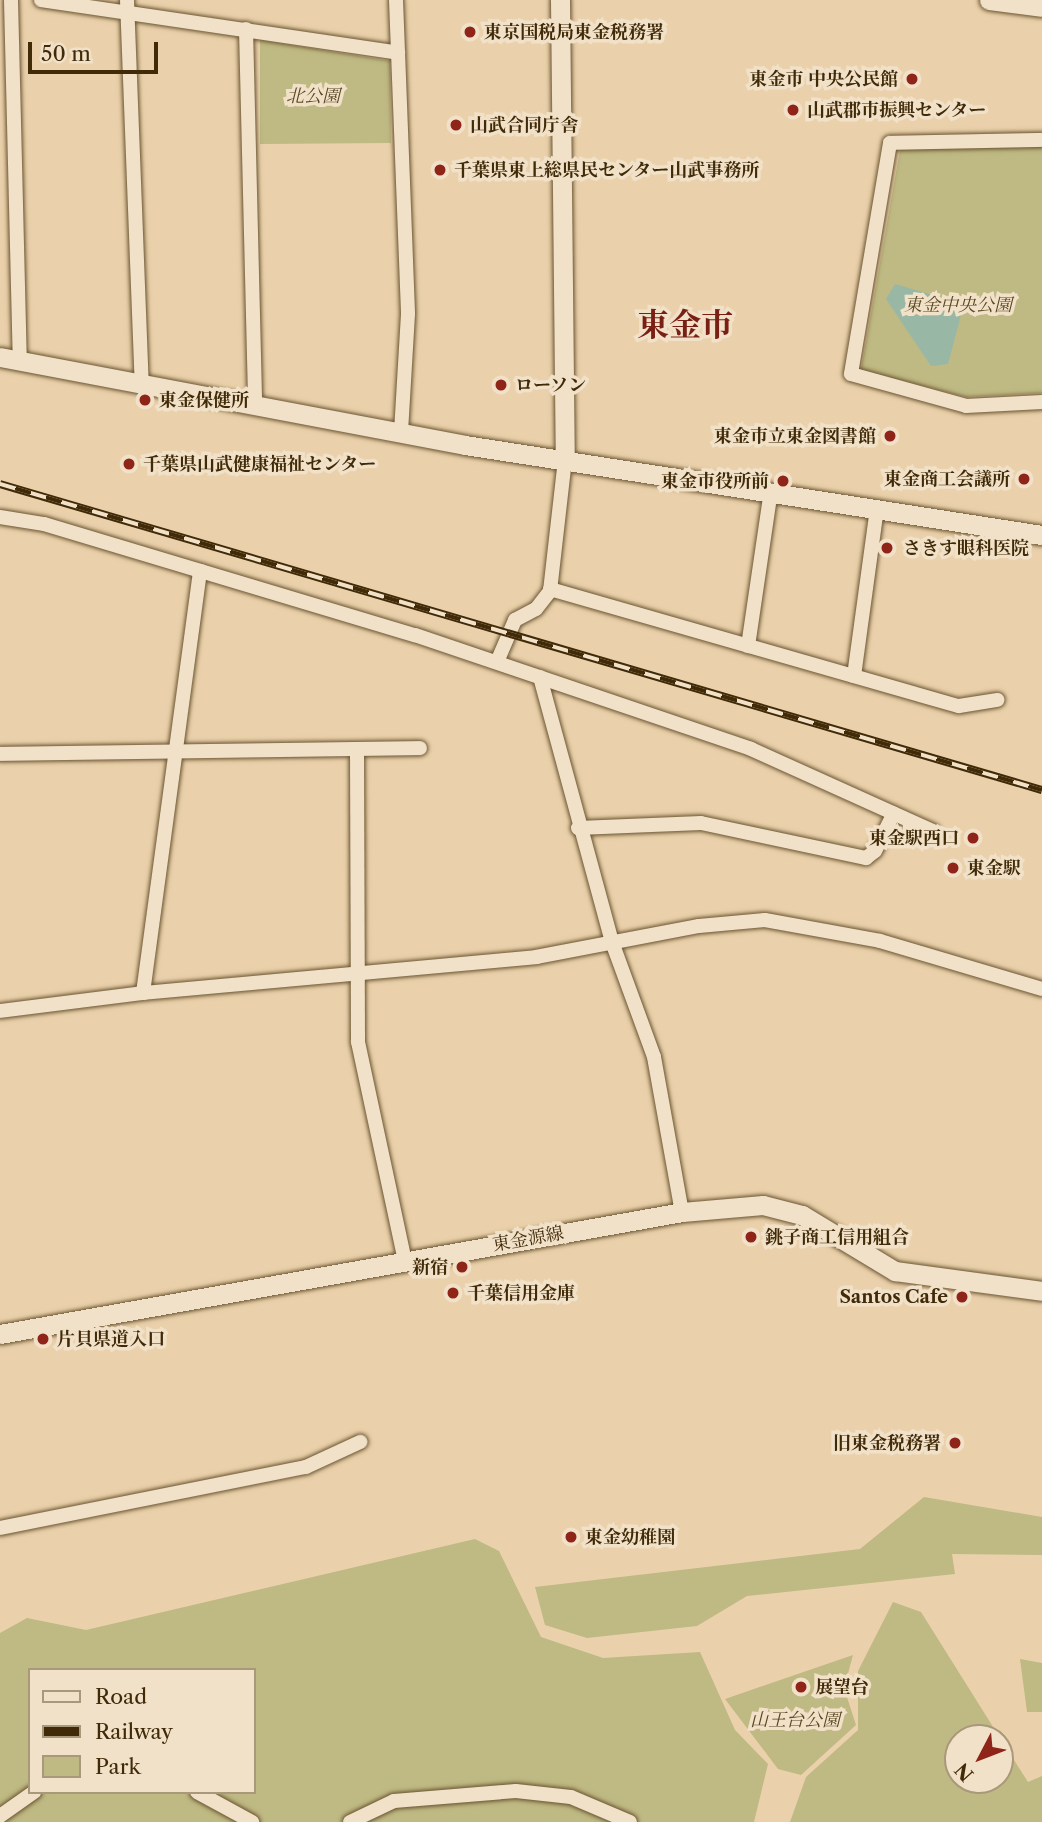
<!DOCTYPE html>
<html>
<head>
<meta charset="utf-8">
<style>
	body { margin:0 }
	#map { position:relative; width:1042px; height:1822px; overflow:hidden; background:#ead1ab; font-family:"Libre Caslon Text","Noto Serif JP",serif }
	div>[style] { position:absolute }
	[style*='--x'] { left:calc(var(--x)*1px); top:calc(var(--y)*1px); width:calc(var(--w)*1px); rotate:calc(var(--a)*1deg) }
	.green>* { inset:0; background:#bfb983 }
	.water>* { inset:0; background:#98b8a5 }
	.roads { filter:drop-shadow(0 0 2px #6a5431) drop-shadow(0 0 2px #6a5431) }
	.street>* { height:14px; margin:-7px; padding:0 7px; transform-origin:7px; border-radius:7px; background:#f1e1c8 }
	.secondary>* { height:19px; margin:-9.5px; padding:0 9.5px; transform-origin:9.5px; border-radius:9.5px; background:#f1e1c8 }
	.rail>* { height:8px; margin-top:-4px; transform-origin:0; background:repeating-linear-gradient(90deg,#f1e1c8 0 16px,#402a08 0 32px); box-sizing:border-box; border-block:2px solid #402a08 }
	.dots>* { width:19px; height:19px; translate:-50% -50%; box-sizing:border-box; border:4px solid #f1e1c8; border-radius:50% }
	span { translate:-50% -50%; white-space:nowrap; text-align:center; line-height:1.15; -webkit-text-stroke:7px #f1e1c8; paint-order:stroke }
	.poi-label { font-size:18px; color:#402a08; font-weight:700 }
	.left { translate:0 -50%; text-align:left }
	.right { translate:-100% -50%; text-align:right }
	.park-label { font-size:18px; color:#594721; font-style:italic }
	.street-label { font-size:18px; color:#402a08 }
	.town-label { font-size:32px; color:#7a1f14; font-weight:700 }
	.legend { position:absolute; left:28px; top:1668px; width:228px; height:126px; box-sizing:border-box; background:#f1e1c8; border:2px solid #aa987b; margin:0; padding:9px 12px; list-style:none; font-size:21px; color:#402a08 }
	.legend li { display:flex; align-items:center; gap:14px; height:35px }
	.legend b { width:35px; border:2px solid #aa987b }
	.north { position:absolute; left:944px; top:1724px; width:70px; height:70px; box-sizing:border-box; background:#f1e1c8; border:2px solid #aa987b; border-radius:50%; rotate:228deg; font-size:19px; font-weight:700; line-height:28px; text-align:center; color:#402a08 }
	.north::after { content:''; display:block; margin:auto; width:24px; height:32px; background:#8f2418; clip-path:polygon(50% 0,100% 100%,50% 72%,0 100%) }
	.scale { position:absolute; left:28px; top:42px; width:130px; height:32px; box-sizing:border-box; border:4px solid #402a08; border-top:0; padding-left:9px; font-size:21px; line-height:24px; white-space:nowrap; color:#402a08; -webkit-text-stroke:5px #f1e1c8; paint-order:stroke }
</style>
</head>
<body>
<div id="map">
	<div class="green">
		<i style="clip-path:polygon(260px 40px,390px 61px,391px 143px,260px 144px)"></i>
		<i style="clip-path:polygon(1042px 145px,1042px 393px,966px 397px,861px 370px,900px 150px)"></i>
		<i style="clip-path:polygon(924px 1497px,1042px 1517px,1042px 1555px,952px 1554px,955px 1574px,747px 1596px,697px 1626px,587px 1638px,545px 1625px,535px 1587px,860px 1549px)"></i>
		<i style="clip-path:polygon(evenodd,475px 1539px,499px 1551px,541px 1637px,603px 1658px,700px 1652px,735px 1730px,768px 1764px,754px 1822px,0 1822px,0 1633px,27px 1618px,86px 1630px,475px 1539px,30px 1670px,254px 1670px,254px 1792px,30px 1792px,30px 1670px)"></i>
		<i style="clip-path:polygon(893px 1602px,921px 1612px,1000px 1738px,958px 1738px,958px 1780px,1000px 1780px,1000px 1738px,1028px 1782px,1042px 1776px,1042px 1822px,790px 1822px,806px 1777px,858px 1730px,858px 1671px)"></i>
		<i style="clip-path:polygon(853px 1655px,844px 1688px,856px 1725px,801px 1775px,778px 1769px,725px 1699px)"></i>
		<i style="clip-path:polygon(1020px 1659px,1042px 1663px,1042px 1712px,1027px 1712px)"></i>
	</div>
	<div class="water">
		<i style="clip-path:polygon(895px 284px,964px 304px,948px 364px,931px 366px,886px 299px)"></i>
	</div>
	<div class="roads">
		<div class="street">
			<i style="--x:11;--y:0;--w:361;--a:88.6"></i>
			<i style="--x:41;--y:0;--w:361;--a:8.4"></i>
			<i style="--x:127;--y:0;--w:384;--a:87.8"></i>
			<i style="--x:396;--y:0;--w:314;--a:87.8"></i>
			<i style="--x:408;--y:314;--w:119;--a:93.4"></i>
			<i style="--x:246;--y:29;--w:377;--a:88.6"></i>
			<i style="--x:1042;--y:140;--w:152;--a:178.9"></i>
			<i style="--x:890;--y:143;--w:234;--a:99.6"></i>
			<i style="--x:851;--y:374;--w:119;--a:15.5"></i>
			<i style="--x:966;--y:406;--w:76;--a:-3"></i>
			<i style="--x:0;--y:517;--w:45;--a:9"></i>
			<i style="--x:44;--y:524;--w:387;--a:16.7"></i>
			<i style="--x:415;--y:635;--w:355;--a:18.7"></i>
			<i style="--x:751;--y:749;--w:200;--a:24.3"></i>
			<i style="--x:550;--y:589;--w:425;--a:16"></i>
			<i style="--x:959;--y:706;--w:39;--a:-9"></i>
			<i style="--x:748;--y:646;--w:157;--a:-81.6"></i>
			<i style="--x:497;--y:662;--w:46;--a:-66.8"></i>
			<i style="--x:515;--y:620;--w:24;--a:-28"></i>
			<i style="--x:536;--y:609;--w:23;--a:-52"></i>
			<i style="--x:550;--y:591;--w:132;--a:-83.5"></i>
			<i style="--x:854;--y:676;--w:169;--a:-82.2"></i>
			<i style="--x:540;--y:677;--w:275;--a:74.8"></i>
			<i style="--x:612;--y:942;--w:122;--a:69.9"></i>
			<i style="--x:654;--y:1057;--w:158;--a:79.8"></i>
			<i style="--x:357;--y:750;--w:292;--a:89.8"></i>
			<i style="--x:358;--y:1042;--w:225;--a:77.9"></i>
			<i style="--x:0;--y:754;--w:420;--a:-0.8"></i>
			<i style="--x:578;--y:828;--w:123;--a:-2.3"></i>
			<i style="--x:701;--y:823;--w:169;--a:12"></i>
			<i style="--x:866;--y:858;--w:11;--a:-38"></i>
			<i style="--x:875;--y:851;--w:42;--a:-63.4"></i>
			<i style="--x:143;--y:993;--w:426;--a:-82.3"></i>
			<i style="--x:0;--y:1011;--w:144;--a:-7.2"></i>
			<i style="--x:143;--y:993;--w:395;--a:-5.2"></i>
			<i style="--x:536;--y:957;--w:166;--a:-10.8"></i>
			<i style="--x:699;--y:926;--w:66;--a:-5.2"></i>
			<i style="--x:765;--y:920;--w:117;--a:10.3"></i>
			<i style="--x:880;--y:941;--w:169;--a:16.5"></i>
			<i style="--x:0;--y:1528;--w:312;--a:-11.3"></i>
			<i style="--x:306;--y:1467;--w:60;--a:-24.8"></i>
			<i style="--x:197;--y:1792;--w:63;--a:28.6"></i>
			<i style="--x:0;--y:1816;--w:42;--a:-35.2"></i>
			<i style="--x:350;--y:1822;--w:49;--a:-25.5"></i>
			<i style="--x:394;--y:1801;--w:122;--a:-4.7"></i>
			<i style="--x:516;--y:1791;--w:55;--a:6.2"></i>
			<i style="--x:571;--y:1797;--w:64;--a:23"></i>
		</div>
		<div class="secondary">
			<i style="--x:560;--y:0;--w:460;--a:89.4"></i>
			<i style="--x:989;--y:0;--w:53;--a:7.5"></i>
			<i style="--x:0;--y:357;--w:473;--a:10.7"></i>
			<i style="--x:465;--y:445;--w:584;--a:8.87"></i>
			<i style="--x:0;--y:1334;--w:693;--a:-10.14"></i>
			<i style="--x:682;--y:1212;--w:81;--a:-4.9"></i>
			<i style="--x:763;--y:1205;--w:40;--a:14.4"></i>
			<i style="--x:802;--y:1215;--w:109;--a:31.1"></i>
			<i style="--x:895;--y:1271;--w:148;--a:7.7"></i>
		</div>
	</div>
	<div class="rail">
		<i style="--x:0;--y:484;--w:1086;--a:16.37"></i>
	</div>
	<div class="dots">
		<i style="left:470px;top:32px;background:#8f2418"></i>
		<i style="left:912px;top:79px;background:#8f2418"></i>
		<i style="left:793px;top:110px;background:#8f2418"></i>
		<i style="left:456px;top:125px;background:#8f2418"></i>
		<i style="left:440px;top:170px;background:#8f2418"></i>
		<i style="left:501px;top:385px;background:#8f2418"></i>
		<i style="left:145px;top:400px;background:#8f2418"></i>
		<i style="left:890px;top:436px;background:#8f2418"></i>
		<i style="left:129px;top:464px;background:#8f2418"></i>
		<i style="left:1024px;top:479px;background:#8f2418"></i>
		<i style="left:783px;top:481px;background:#8f2418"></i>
		<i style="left:887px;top:548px;background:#8f2418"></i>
		<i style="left:973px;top:838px;background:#8f2418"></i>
		<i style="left:953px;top:868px;background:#8f2418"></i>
		<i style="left:751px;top:1237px;background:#8f2418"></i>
		<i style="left:462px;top:1267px;background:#8f2418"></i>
		<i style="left:453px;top:1293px;background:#8f2418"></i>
		<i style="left:962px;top:1297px;background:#8f2418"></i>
		<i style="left:43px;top:1339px;background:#8f2418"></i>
		<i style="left:955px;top:1443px;background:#8f2418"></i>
		<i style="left:571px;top:1537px;background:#8f2418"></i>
		<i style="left:801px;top:1687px;background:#8f2418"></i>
	</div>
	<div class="poi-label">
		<span class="left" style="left:484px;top:32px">東京国税局東金税務署</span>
		<span class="right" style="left:898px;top:79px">東金市 中央公民館</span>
		<span class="left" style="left:807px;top:110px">山武郡市振興センター</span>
		<span class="left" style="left:470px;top:125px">山武合同庁舎</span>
		<span class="left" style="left:454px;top:170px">千葉県東上総県民センター山武事務所</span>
		<span class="left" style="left:515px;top:385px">ローソン</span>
		<span class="left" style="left:159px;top:400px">東金保健所</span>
		<span class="right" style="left:876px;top:436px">東金市立東金図書館</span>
		<span class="left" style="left:143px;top:464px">千葉県山武健康福祉センター</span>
		<span class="right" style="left:1010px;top:479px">東金商工会議所</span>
		<span class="right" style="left:769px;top:481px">東金市役所前</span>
		<span class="left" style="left:903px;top:548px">さきす眼科医院</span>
		<span class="right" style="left:959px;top:838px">東金駅西口</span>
		<span class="left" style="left:967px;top:868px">東金駅</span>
		<span class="left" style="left:765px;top:1237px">銚子商工信用組合</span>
		<span class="right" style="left:448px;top:1267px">新宿</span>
		<span class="left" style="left:467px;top:1293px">千葉信用金庫</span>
		<span class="right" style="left:948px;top:1297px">Santos Cafe</span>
		<span class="left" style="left:57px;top:1339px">片貝県道入口</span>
		<span class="right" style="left:941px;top:1443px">旧東金税務署</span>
		<span class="left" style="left:585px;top:1537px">東金幼稚園</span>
		<span class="left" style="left:815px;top:1687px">展望台</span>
	</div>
	<div class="park-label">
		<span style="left:313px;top:96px">北公園</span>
		<span style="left:958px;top:305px">東金中央公園</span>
		<span style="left:795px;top:1720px">山王台公園</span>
	</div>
	<div class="street-label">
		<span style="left:528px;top:1239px;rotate:-10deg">東金源線</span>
	</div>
	<div class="town-label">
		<span style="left:685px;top:325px">東金市</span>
	</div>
	<ul class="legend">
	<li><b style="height:9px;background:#f1e1c8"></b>Road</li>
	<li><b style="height:9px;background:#402a08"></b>Railway</li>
	<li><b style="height:19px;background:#bfb983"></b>Park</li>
	</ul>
	<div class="north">N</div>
	<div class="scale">50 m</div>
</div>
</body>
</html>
